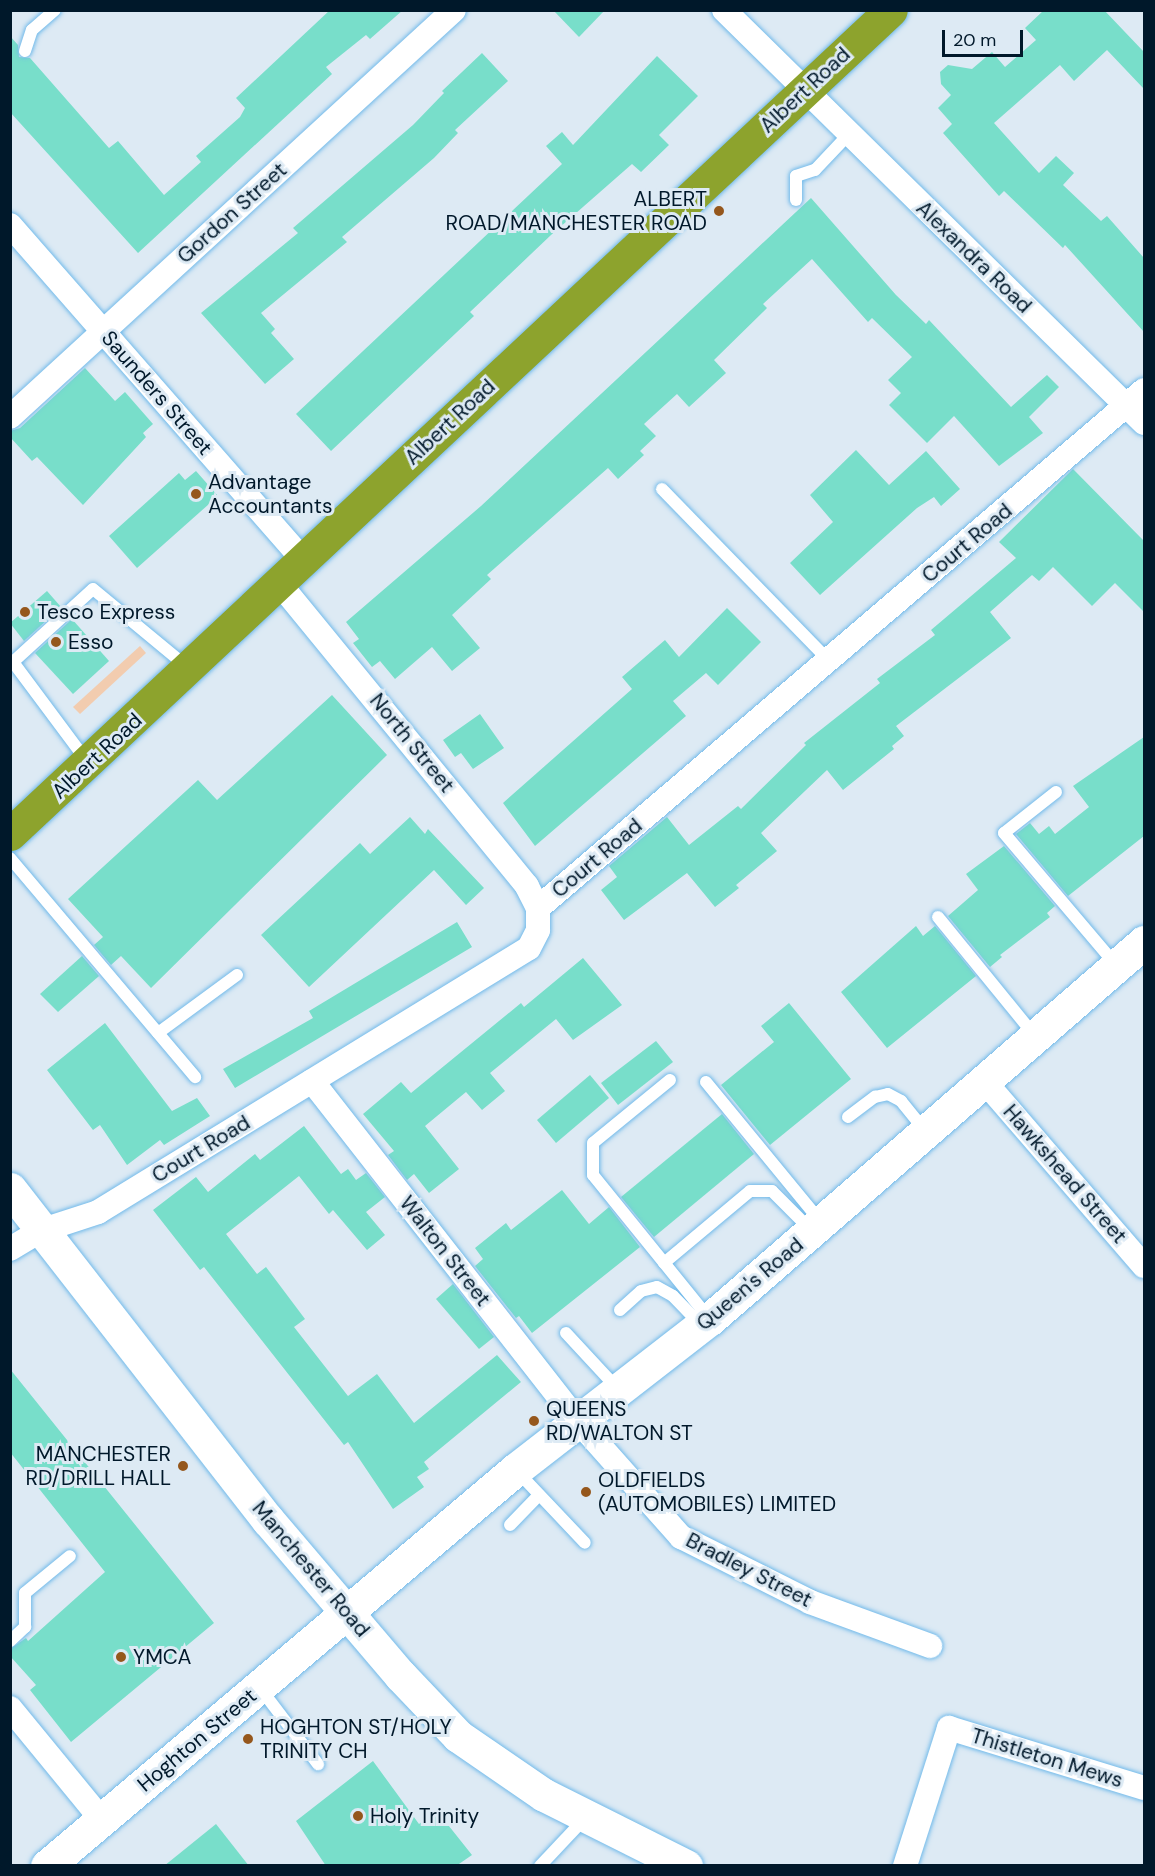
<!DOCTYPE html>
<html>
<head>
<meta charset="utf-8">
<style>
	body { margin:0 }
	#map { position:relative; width:1155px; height:1876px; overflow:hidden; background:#ddeaf4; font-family:"DM Sans",sans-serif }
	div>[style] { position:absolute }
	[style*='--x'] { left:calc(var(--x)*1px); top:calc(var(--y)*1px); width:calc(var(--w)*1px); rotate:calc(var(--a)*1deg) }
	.green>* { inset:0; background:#f2ccaf }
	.building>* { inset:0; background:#78deca }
	.roads { filter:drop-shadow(0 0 2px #72baea) drop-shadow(0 0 2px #72baea) }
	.lane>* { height:12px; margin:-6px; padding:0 6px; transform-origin:6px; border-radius:6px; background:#fff }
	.street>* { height:24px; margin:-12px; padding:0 12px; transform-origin:12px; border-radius:12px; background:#fff }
	.secondary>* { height:33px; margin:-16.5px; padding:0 16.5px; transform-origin:16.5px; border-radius:16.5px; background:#fff }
	.highway>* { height:33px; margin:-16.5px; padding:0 16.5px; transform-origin:16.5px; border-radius:16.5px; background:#8da32d }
	.dots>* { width:16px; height:16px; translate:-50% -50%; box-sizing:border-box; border:3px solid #ddeaf4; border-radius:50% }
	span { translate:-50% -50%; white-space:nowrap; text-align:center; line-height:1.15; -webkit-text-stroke:6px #ddeaf4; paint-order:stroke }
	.street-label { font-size:21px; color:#00182a }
	.poi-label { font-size:21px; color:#00182a }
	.right { translate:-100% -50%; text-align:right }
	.left { translate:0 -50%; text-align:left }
	.frame { position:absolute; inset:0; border:12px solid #00182a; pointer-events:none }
	.scale { position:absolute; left:942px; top:30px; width:81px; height:27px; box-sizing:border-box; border:3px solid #00182a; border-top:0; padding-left:8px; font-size:18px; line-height:21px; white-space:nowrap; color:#00182a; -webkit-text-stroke:4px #ddeaf4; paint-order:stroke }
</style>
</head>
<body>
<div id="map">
	<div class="green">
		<i style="clip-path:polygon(140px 646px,146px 653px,80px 714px,73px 707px)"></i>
	</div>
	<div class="building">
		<i style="clip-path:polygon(330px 10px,403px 10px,370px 39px,366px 35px,326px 67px,332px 74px,138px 253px,10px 112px,10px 36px,18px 45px,19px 57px,30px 58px,109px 148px,118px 141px,164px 195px,201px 162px,196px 156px,240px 117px,245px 108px,236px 98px)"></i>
		<i style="clip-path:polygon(553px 10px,605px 10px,579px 37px)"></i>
		<i style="clip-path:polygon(1044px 10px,1104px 10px,1144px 52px,1144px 89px,1107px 50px,1074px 81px,1060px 65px,994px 123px,1039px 173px,1056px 156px,1074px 173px,1063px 185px,1101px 221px,1107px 216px,1144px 258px,1144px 332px,1065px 245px,1063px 248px,1004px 191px,999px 196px,943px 133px,952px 124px,938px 108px,951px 95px,941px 84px,940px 72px,948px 65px,972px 69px,992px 52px,1005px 67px,1036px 40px,1025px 28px)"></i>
		<i style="clip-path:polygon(482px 53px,508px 81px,455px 130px,458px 133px,434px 158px,342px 237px,347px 242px,261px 313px,275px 329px,271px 333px,294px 359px,265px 384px,201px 313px,298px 233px,293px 228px,413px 125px,444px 93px,442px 91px)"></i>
		<i style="clip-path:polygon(657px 56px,698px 96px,659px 135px,669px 145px,641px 172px,632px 164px,551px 235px,470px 312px,474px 316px,331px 451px,296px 414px,562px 164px,546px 146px,562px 132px,573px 145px)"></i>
		<i style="clip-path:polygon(811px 198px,896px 295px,926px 324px,929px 320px,1011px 407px,1047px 375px,1059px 387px,1029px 417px,1043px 433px,999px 466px,954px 416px,927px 443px,889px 405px,901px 393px,888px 380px,912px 357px,872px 318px,868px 322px,812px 259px,763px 304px,767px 308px,714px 360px,726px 373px,689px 407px,677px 394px,644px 424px,656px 436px,640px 451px,644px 455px,618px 479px,608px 468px,487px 575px,491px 579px,452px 615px,480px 648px,452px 671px,432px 647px,395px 679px,380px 661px,372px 667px,353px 643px,359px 639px,346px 622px,481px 506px)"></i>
		<i style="clip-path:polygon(85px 368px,115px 401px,125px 392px,153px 424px,143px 433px,146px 437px,83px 505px,37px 457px,32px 461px,10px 437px,10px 431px,20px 428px)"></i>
		<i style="clip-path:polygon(856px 450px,889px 485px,926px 451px,960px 489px,941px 506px,934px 497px,917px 508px,820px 595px,790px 563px,833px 522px,810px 495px)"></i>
		<i style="clip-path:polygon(1073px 469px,1144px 541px,1144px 612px,1115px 583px,1092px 606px,1053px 567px,1039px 581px,1032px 575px,990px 612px,1011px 638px,896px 726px,904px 736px,892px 746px,894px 749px,843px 790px,827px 770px,761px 833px,777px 851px,736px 885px,739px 888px,715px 907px,687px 873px,624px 920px,601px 890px,617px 877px,609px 866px,667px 817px,689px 845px,738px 806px,741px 809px,806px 745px,804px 743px,880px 683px,877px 679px,935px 635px,931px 630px,1016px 558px,999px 542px)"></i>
		<i style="clip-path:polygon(196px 471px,218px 496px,137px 568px,109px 536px,179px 473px,185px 480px)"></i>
		<i style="clip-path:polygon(47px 591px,61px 607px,24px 641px,10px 623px)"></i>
		<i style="clip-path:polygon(727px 608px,761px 642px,718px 685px,706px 673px,673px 701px,686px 716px,535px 846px,503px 803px,632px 689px,622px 677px,665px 640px,679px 657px)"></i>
		<i style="clip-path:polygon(72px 619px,109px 661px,73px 694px,35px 653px)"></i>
		<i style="clip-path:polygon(332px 695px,387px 755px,151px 988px,121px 956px,111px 965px,94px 945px,103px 937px,68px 899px,198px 780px,217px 800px)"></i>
		<i style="clip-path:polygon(480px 714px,504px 748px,473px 769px,461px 753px,455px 757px,443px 740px)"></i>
		<i style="clip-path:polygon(1144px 737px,1144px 836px,1068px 896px,1016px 834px,1030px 823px,1039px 834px,1049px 826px,1055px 834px,1089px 807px,1073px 786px)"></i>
		<i style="clip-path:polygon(410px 817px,425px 834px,428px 829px,484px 888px,466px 905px,434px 870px,309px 987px,261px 935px,360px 843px,370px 854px)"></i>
		<i style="clip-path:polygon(1004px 846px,1055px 906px,1047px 913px,1050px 917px,1000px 955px,1002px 957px,990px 967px,948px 916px,978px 890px,966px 874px)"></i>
		<i style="clip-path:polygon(457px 922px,472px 947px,235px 1088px,223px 1069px,313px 1018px,309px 1011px)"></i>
		<i style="clip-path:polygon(916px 926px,923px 936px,935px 926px,976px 976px,887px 1048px,841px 992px)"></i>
		<i style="clip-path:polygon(82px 956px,99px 976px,58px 1012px,40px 994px)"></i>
		<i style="clip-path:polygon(583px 958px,622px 1005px,573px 1040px,556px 1019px,490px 1073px,505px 1091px,482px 1110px,466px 1092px,425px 1126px,459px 1169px,429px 1193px,414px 1174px,407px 1180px,388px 1155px,394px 1151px,363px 1114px,401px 1082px,411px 1093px,521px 1003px,524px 1007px)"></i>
		<i style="clip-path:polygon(789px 1003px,851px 1079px,770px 1145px,721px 1085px,774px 1042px,761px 1026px)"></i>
		<i style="clip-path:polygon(105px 1023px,172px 1111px,197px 1098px,210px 1116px,164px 1145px,160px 1140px,127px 1165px,100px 1125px,93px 1130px,47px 1070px)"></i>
		<i style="clip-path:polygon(656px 1041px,673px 1062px,618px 1105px,601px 1083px)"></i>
		<i style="clip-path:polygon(590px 1075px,609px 1098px,556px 1143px,537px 1120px)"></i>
		<i style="clip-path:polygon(722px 1114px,754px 1154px,654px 1237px,621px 1197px)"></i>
		<i style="clip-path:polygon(304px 1126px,341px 1174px,348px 1169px,356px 1180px,366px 1173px,385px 1197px,366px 1212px,385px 1235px,367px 1250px,333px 1210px,329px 1214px,299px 1176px,226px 1234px,257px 1274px,266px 1267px,305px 1319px,294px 1327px,348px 1396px,377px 1374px,414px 1423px,497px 1355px,521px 1382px,424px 1462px,429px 1469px,417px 1477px,424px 1487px,393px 1509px,348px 1442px,344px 1445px,204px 1267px,200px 1270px,153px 1210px,196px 1177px,208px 1192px,255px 1154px,260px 1160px)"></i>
		<i style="clip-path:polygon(562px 1190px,589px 1224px,609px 1207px,640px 1247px,532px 1333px,519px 1316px,516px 1318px,475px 1266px,483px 1259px,475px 1248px,506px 1223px,511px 1230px)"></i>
		<i style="clip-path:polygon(453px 1284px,494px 1337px,479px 1349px,436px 1299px)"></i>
		<i style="clip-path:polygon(10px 1369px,214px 1623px,71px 1742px,30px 1690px,36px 1685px,10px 1656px,10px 1649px,26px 1638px,28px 1641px,105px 1572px,10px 1452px)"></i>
		<i style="clip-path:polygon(373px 1761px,419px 1824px,437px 1811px,472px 1855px,456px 1866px,326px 1866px,296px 1821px)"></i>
		<i style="clip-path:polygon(216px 1824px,249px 1866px,164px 1866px)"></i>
	</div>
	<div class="roads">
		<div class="lane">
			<i style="--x:25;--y:51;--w:22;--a:-72"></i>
			<i style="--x:32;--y:30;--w:30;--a:-41"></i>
			<i style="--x:796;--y:200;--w:24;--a:-90"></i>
			<i style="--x:796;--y:176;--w:20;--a:-18"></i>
			<i style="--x:815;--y:170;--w:48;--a:-46.7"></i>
			<i style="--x:662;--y:489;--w:240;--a:45.8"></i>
			<i style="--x:86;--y:760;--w:122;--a:-126.7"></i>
			<i style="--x:13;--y:662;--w:108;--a:-42.4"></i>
			<i style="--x:93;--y:589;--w:121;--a:39.6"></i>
			<i style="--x:1056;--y:792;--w:66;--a:141.7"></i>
			<i style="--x:1004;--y:833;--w:173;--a:49.7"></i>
			<i style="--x:10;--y:858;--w:287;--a:49.8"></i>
			<i style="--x:938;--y:917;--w:154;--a:50.8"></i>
			<i style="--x:158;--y:1033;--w:98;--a:-36.3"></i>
			<i style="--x:670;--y:1080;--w:99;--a:140.7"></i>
			<i style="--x:593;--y:1143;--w:32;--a:90"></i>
			<i style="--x:593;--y:1175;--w:184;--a:51"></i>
			<i style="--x:706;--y:1082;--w:181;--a:50.6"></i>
			<i style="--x:848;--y:1117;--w:34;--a:-37"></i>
			<i style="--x:875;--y:1097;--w:13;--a:-13"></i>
			<i style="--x:888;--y:1094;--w:15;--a:28"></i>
			<i style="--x:901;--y:1101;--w:38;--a:51"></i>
			<i style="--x:664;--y:1263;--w:112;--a:-39.9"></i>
			<i style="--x:750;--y:1191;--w:22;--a:0"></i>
			<i style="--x:772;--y:1191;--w:54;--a:45"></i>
			<i style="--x:620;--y:1310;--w:28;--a:-42"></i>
			<i style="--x:641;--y:1291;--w:16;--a:-14"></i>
			<i style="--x:657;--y:1287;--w:18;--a:29"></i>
			<i style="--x:673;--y:1296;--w:40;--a:46"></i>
			<i style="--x:566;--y:1333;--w:75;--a:47.2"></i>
			<i style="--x:516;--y:1470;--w:100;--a:46.6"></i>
			<i style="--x:510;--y:1525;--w:40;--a:-46"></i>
			<i style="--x:10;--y:1641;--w:21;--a:-43"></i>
			<i style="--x:25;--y:1627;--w:34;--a:-90"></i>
			<i style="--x:25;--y:1593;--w:58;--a:-39.4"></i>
			<i style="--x:260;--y:1688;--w:96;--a:52.7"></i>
			<i style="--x:540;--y:1866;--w:67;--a:-46.8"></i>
		</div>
		<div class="street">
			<i style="--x:724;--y:10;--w:589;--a:44.52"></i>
			<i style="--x:10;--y:225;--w:445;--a:48.8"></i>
			<i style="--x:10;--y:417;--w:602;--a:-42.51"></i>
			<i style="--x:538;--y:908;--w:797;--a:-40.52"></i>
			<i style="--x:312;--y:1081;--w:430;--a:52"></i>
			<i style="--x:577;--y:1420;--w:157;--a:48.4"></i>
			<i style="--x:681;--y:1537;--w:144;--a:26.7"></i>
			<i style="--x:810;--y:1602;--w:128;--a:20.1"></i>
			<i style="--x:985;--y:1082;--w:243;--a:49.2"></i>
			<i style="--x:10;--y:1249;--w:35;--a:-31"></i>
			<i style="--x:40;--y:1231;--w:61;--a:-18.1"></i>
			<i style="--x:98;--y:1212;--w:505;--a:-31.49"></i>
			<i style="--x:529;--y:948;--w:20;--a:-63"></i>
			<i style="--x:538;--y:930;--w:22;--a:-90"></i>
			<i style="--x:538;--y:908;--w:25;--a:-117"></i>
			<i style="--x:527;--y:886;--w:392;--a:-129.3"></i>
			<i style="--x:10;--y:1708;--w:145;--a:50.6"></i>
			<i style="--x:905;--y:1866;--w:145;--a:-72.3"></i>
			<i style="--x:949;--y:1728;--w:204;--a:17.1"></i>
		</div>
		<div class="secondary">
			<i style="--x:10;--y:1189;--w:420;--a:52.1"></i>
			<i style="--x:268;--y:1520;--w:204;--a:49.6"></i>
			<i style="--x:400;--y:1675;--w:84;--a:46.4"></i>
			<i style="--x:458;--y:1736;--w:104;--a:34.5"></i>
			<i style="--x:544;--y:1795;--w:159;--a:26.6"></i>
			<i style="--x:47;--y:1866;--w:613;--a:-40.24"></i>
			<i style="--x:515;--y:1470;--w:247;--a:-37.8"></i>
			<i style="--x:710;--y:1319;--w:575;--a:-40.98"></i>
		</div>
		<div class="highway">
			<i style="--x:10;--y:834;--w:1206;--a:-43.09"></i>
		</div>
	</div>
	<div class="dots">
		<i style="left:719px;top:211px;background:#95571c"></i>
		<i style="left:196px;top:494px;background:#95571c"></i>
		<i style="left:25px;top:612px;background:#95571c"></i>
		<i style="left:56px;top:642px;background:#95571c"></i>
		<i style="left:534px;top:1421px;background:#95571c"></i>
		<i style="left:183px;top:1466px;background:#95571c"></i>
		<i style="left:586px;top:1492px;background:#95571c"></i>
		<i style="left:121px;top:1657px;background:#95571c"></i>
		<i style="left:248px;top:1739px;background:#95571c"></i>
		<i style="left:358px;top:1816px;background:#95571c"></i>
	</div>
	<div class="street-label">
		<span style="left:805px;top:90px;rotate:-43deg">Albert Road</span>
		<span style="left:232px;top:213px;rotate:-42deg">Gordon Street</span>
		<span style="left:974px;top:257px;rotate:44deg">Alexandra Road</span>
		<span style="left:157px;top:393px;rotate:49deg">Saunders Street</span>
		<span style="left:450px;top:422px;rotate:-43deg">Albert Road</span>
		<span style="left:967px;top:543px;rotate:-40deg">Court Road</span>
		<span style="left:412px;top:743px;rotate:51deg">North Street</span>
		<span style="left:97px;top:756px;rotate:-43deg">Albert Road</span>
		<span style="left:597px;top:858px;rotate:-40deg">Court Road</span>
		<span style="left:201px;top:1149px;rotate:-31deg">Court Road</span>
		<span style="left:1065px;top:1174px;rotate:49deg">Hawkshead Street</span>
		<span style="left:445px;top:1251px;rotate:52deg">Walton Street</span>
		<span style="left:750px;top:1284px;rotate:-40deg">Queen's Road</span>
		<span style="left:311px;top:1569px;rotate:50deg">Manchester Road</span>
		<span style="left:749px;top:1570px;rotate:27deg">Bradley Street</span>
		<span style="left:197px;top:1740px;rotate:-40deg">Hoghton Street</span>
		<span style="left:1047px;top:1758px;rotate:17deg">Thistleton Mews</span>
	</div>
	<div class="poi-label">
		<span class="right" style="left:707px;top:211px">ALBERT<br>ROAD/MANCHESTER ROAD</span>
		<span class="left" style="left:208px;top:494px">Advantage<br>Accountants</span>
		<span class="left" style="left:37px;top:612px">Tesco Express</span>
		<span class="left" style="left:68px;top:642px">Esso</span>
		<span class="left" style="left:546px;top:1421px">QUEENS<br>RD/WALTON ST</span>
		<span class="right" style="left:171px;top:1466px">MANCHESTER<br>RD/DRILL HALL</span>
		<span class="left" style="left:598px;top:1492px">OLDFIELDS<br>(AUTOMOBILES) LIMITED</span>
		<span class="left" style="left:133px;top:1657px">YMCA</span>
		<span class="left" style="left:260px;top:1739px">HOGHTON ST/HOLY<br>TRINITY CH</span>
		<span class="left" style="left:370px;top:1816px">Holy Trinity</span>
	</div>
	<div class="frame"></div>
	<div class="scale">20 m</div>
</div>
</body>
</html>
